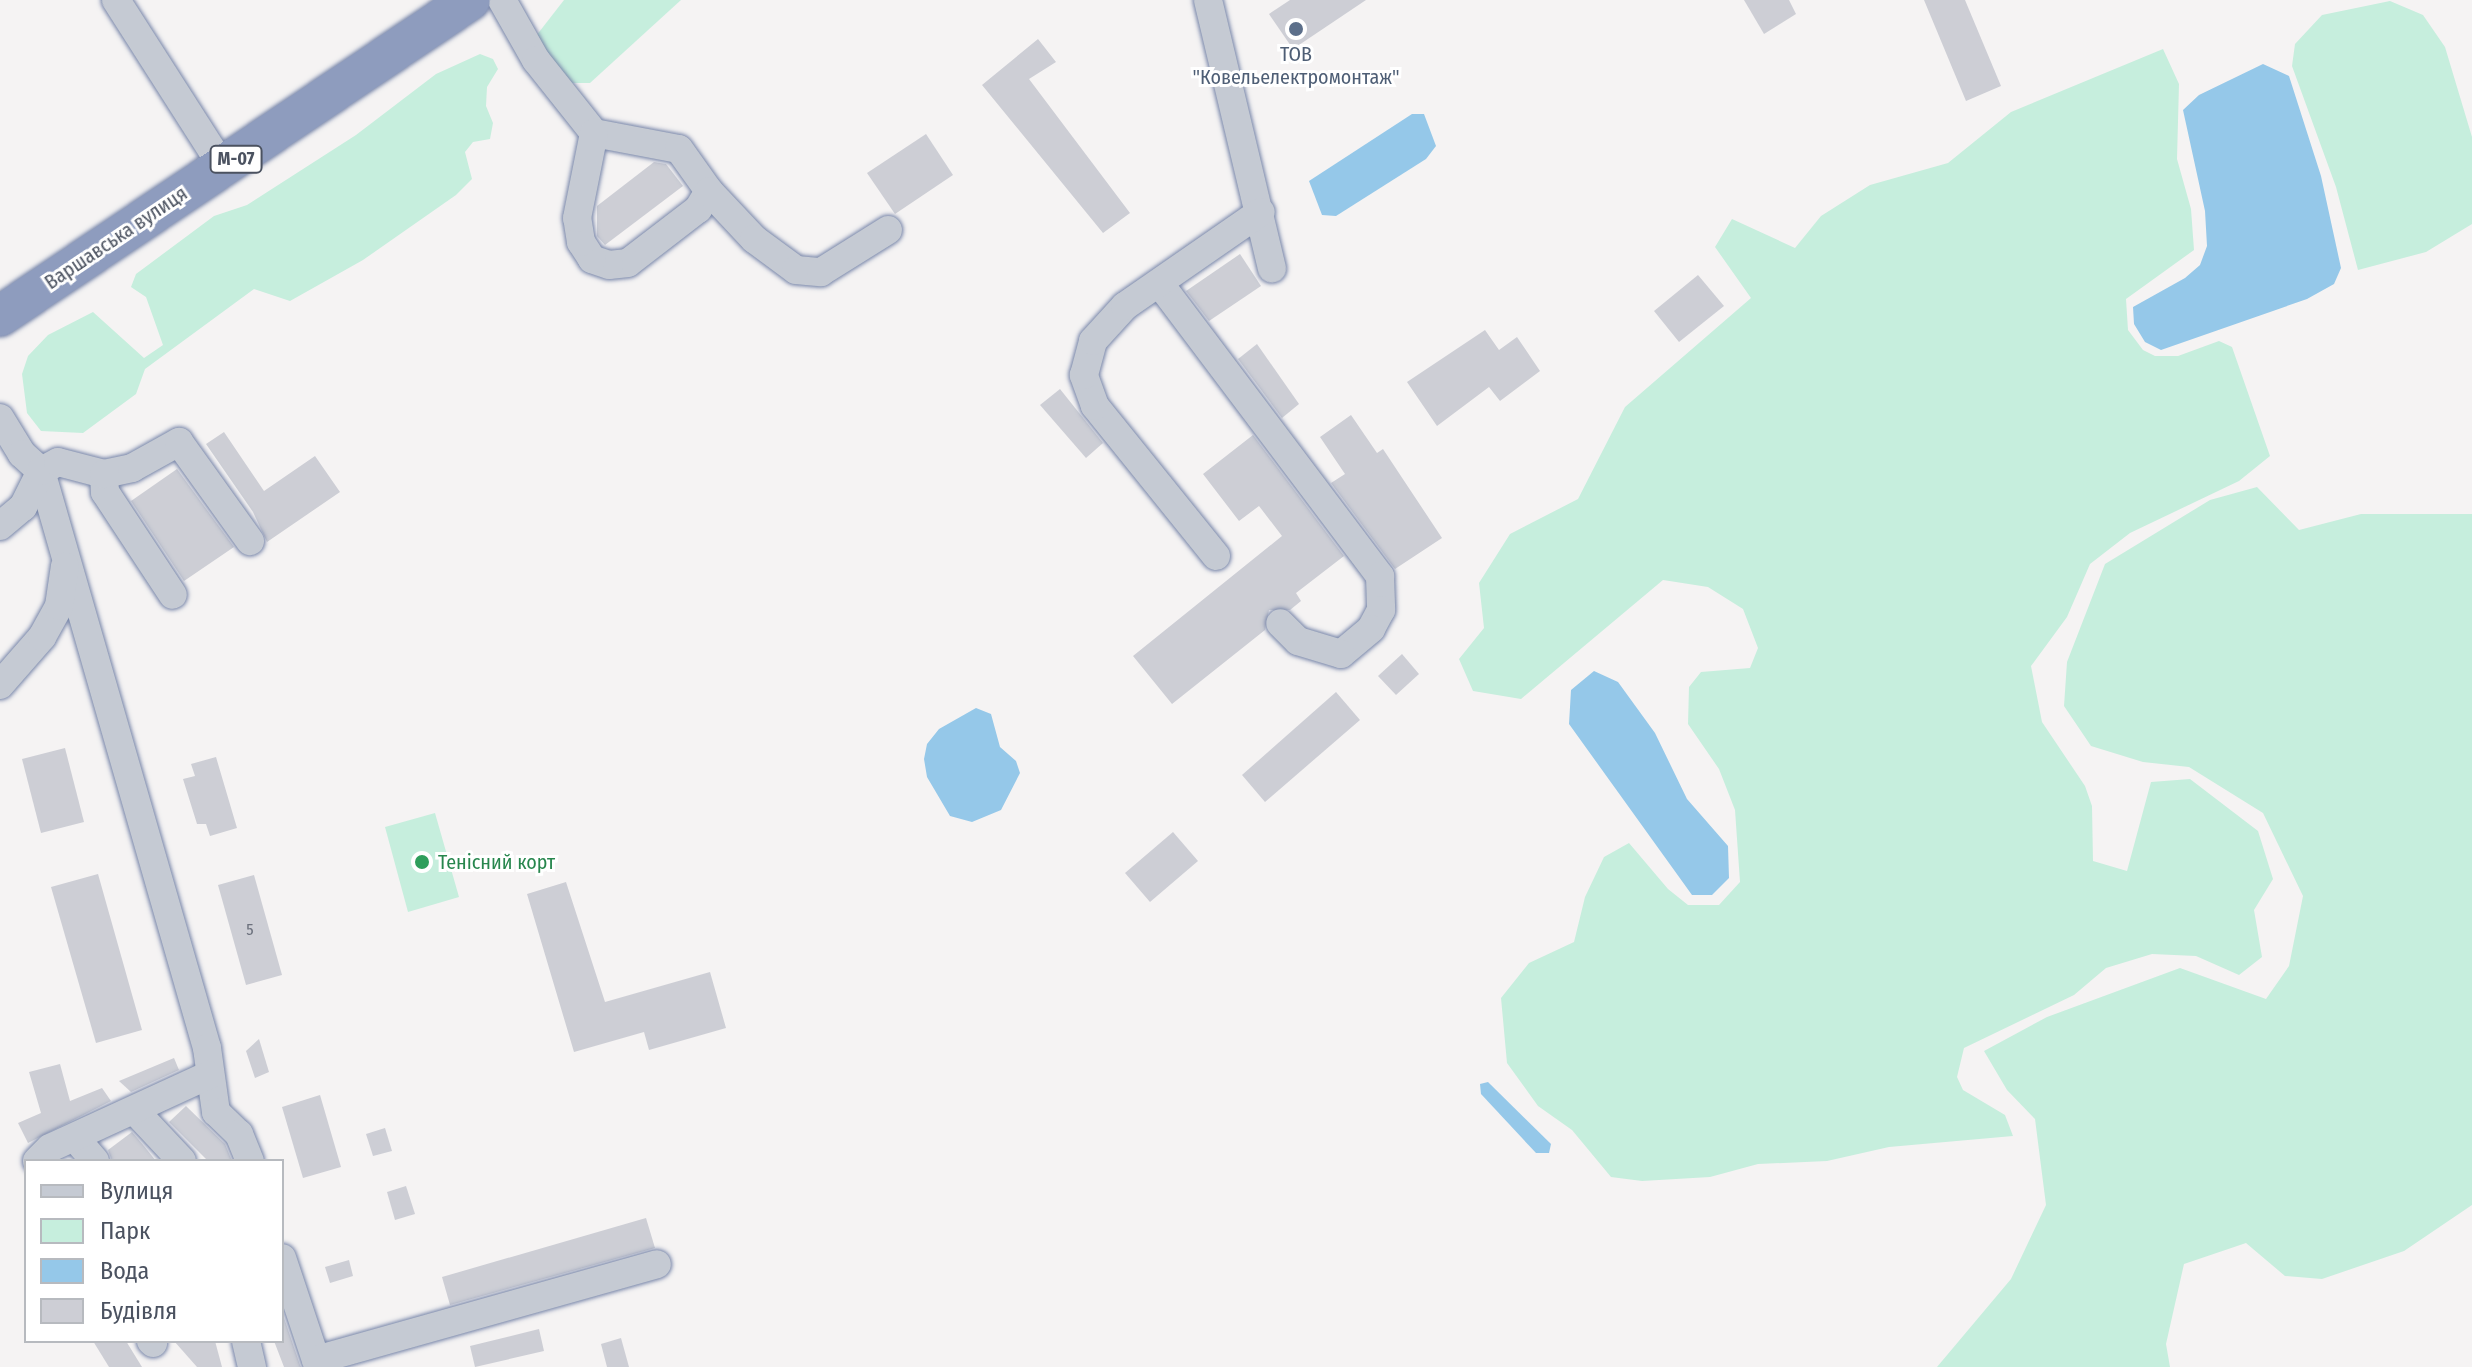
<!DOCTYPE html>
<html>
<head>
<meta charset="utf-8">
<style>
	body { margin:0 }
	#map { position:relative; width:2472px; height:1367px; overflow:hidden; background:#f5f3f3; font-family:"Fira Sans Condensed",sans-serif }
	div>[style] { position:absolute }
	[style*='--x'] { left:calc(var(--x)*1px); top:calc(var(--y)*1px); width:calc(var(--w)*1px); rotate:calc(var(--a)*1deg) }
	.green>* { inset:0; background:#c6eedd }
	.water>* { inset:0; background:#95c8e9 }
	.building>* { inset:0; background:#cdced5 }
	.roads { filter:drop-shadow(0 0 2px #7987aa) drop-shadow(0 0 2px #7987aa) }
	.minor>* { height:28px; margin:-14px; padding:0 14px; transform-origin:14px; border-radius:14px; background:#c5cad3 }
	.highway>* { height:40px; margin:-20px; padding:0 20px; transform-origin:20px; border-radius:20px; background:#8e9cbe }
	.dots>* { width:22px; height:22px; translate:-50% -50%; box-sizing:border-box; border:4px solid #fff; border-radius:50% }
	span { translate:-50% -50%; white-space:nowrap; text-align:center; line-height:1.15; -webkit-text-stroke:6px #fff; paint-order:stroke }
	.number-label { font-size:16px; color:#6c717d }
	.number-label span { -webkit-text-stroke-width:0 }
	.shield-label span { padding:2px 6px; background:#fff; border:2px solid; border-radius:6px; -webkit-text-stroke-width:0 }
	.shield-label { font-size:18px; color:#4b5260; font-weight:700 }
	.service-label { font-size:20px; color:#4e5e75 }
	.street-label { font-size:20px; color:#4b5260 }
	.leisure-label { font-size:20px; color:#27864d }
	.left { translate:0 -50%; text-align:left }
	.legend { position:absolute; left:24px; top:1159px; width:260px; height:184px; box-sizing:border-box; background:#fff; border:2px solid #b7babf; margin:0; padding:10px 14px; list-style:none; font-size:24px; color:#4b5260 }
	.legend li { display:flex; align-items:center; gap:16px; height:40px }
	.legend b { width:40px; border:2px solid #b7babf }
</style>
</head>
<body>
<div id="map">
	<div class="green">
		<i style="clip-path:polygon(564px 0,681px 0,590px 83px,564px 83px,529px 45px)"></i>
		<i style="clip-path:polygon(2390px 1px,2423px 15px,2445px 47px,2472px 137px,2472px 224px,2426px 252px,2358px 270px,2336px 187px,2292px 66px,2295px 44px,2322px 15px)"></i>
		<i style="clip-path:polygon(2163px 49px,2179px 84px,2177px 159px,2191px 209px,2194px 250px,2126px 299px,2128px 330px,2143px 350px,2155px 356px,2178px 356px,2219px 341px,2232px 347px,2270px 456px,2239px 481px,2130px 533px,2090px 564px,2067px 617px,2031px 666px,2042px 722px,2085px 786px,2092px 806px,2093px 861px,2127px 871px,2151px 782px,2190px 779px,2258px 831px,2273px 879px,2254px 910px,2262px 957px,2239px 975px,2196px 956px,2152px 954px,2106px 968px,2074px 995px,1964px 1048px,1957px 1077px,1963px 1090px,2005px 1115px,2013px 1136px,1889px 1147px,1827px 1161px,1758px 1164px,1710px 1177px,1642px 1181px,1611px 1177px,1572px 1130px,1538px 1106px,1507px 1063px,1501px 998px,1529px 963px,1574px 942px,1585px 897px,1604px 857px,1629px 843px,1668px 889px,1688px 905px,1719px 905px,1740px 882px,1735px 810px,1719px 769px,1688px 724px,1689px 687px,1701px 672px,1750px 668px,1758px 648px,1743px 609px,1708px 587px,1663px 580px,1521px 699px,1473px 691px,1459px 659px,1484px 628px,1479px 583px,1510px 534px,1578px 499px,1625px 407px,1751px 298px,1715px 247px,1732px 219px,1795px 248px,1821px 216px,1870px 185px,1948px 163px,2011px 112px)"></i>
		<i style="clip-path:polygon(480px 54px,493px 59px,498px 69px,487px 87px,486px 106px,493px 123px,490px 139px,473px 142px,465px 152px,472px 179px,456px 195px,363px 260px,290px 301px,254px 289px,145px 369px,136px 394px,83px 433px,41px 431px,27px 413px,22px 374px,28px 356px,48px 335px,93px 312px,144px 358px,163px 345px,146px 297px,131px 287px,136px 274px,214px 216px,247px 205px,356px 135px,436px 74px)"></i>
		<i style="clip-path:polygon(2257px 487px,2299px 530px,2361px 514px,2472px 514px,2472px 1205px,2404px 1251px,2322px 1279px,2285px 1276px,2246px 1243px,2184px 1264px,2166px 1344px,2170px 1367px,1937px 1367px,2011px 1279px,2046px 1205px,2035px 1119px,2007px 1090px,1984px 1051px,2047px 1017px,2180px 968px,2266px 999px,2289px 966px,2303px 896px,2263px 813px,2189px 767px,2143px 762px,2091px 746px,2064px 706px,2067px 662px,2105px 564px,2210px 500px)"></i>
		<i style="clip-path:polygon(435px 813px,459px 897px,408px 912px,385px 827px)"></i>
	</div>
	<div class="water">
		<i style="clip-path:polygon(2263px 64px,2289px 76px,2321px 176px,2341px 268px,2334px 284px,2307px 299px,2161px 350px,2145px 342px,2134px 324px,2133px 307px,2185px 278px,2200px 265px,2207px 246px,2205px 211px,2183px 110px,2199px 95px)"></i>
		<i style="clip-path:polygon(1412px 114px,1424px 114px,1436px 146px,1426px 159px,1336px 216px,1322px 215px,1309px 181px)"></i>
		<i style="clip-path:polygon(1594px 671px,1618px 682px,1655px 733px,1687px 799px,1728px 846px,1729px 878px,1712px 895px,1692px 895px,1569px 724px,1571px 690px)"></i>
		<i style="clip-path:polygon(976px 708px,991px 714px,1000px 747px,1016px 761px,1020px 773px,1001px 810px,972px 822px,950px 816px,927px 777px,924px 759px,927px 744px,939px 729px)"></i>
		<i style="clip-path:polygon(1488px 1082px,1551px 1144px,1549px 1153px,1536px 1153px,1481px 1094px,1480px 1084px)"></i>
	</div>
	<div class="building">
		<i style="clip-path:polygon(1290px 0,1366px 0,1293px 49px,1269px 14px)"></i>
		<i style="clip-path:polygon(1744px 0,1789px 0,1796px 14px,1764px 34px)"></i>
		<i style="clip-path:polygon(1924px 0,1965px 0,2001px 86px,1966px 101px)"></i>
		<i style="clip-path:polygon(1038px 39px,1056px 62px,1029px 79px,1130px 213px,1103px 233px,982px 85px)"></i>
		<i style="clip-path:polygon(926px 134px,953px 175px,895px 214px,867px 173px)"></i>
		<i style="clip-path:polygon(654px 162px,666px 164px,683px 186px,605px 245px,597px 236px,597px 206px)"></i>
		<i style="clip-path:polygon(1240px 254px,1261px 286px,1209px 321px,1186px 291px)"></i>
		<i style="clip-path:polygon(1698px 275px,1724px 306px,1679px 342px,1654px 311px)"></i>
		<i style="clip-path:polygon(1485px 330px,1499px 350px,1517px 337px,1540px 371px,1500px 401px,1489px 387px,1437px 426px,1407px 382px)"></i>
		<i style="clip-path:polygon(1257px 344px,1299px 404px,1282px 418px,1238px 359px)"></i>
		<i style="clip-path:polygon(1060px 389px,1103px 443px,1086px 458px,1040px 405px)"></i>
		<i style="clip-path:polygon(1351px 415px,1377px 453px,1383px 449px,1442px 538px,1395px 569px,1331px 483px,1345px 474px,1320px 437px)"></i>
		<i style="clip-path:polygon(224px 432px,264px 491px,315px 456px,340px 492px,267px 542px,253px 512px,206px 444px)"></i>
		<i style="clip-path:polygon(1253px 435px,1344px 556px,1296px 593px,1301px 601px,1290px 610px,1269px 610px,1265px 630px,1172px 704px,1133px 656px,1282px 536px,1259px 506px,1239px 521px,1203px 474px)"></i>
		<i style="clip-path:polygon(177px 469px,234px 547px,184px 581px,131px 501px)"></i>
		<i style="clip-path:polygon(1402px 654px,1419px 674px,1396px 695px,1378px 676px)"></i>
		<i style="clip-path:polygon(1336px 692px,1360px 720px,1265px 802px,1242px 775px)"></i>
		<i style="clip-path:polygon(65px 748px,84px 822px,41px 833px,22px 759px)"></i>
		<i style="clip-path:polygon(216px 757px,237px 828px,210px 836px,206px 824px,197px 824px,183px 779px,195px 776px,191px 764px)"></i>
		<i style="clip-path:polygon(1173px 832px,1198px 861px,1150px 902px,1125px 873px)"></i>
		<i style="clip-path:polygon(98px 874px,142px 1030px,96px 1043px,51px 887px)"></i>
		<i style="clip-path:polygon(254px 875px,282px 975px,246px 985px,218px 885px)"></i>
		<i style="clip-path:polygon(566px 882px,605px 1002px,710px 972px,726px 1028px,649px 1050px,644px 1032px,574px 1052px,527px 894px)"></i>
		<i style="clip-path:polygon(259px 1039px,269px 1072px,255px 1078px,246px 1051px)"></i>
		<i style="clip-path:polygon(174px 1058px,179px 1070px,131px 1092px,119px 1081px)"></i>
		<i style="clip-path:polygon(60px 1064px,70px 1101px,102px 1088px,111px 1101px,28px 1143px,18px 1123px,41px 1113px,29px 1072px)"></i>
		<i style="clip-path:polygon(320px 1095px,341px 1167px,303px 1178px,282px 1107px)"></i>
		<i style="clip-path:polygon(186px 1106px,225px 1144px,232px 1161px,208px 1161px,169px 1122px)"></i>
		<i style="clip-path:polygon(385px 1128px,392px 1151px,373px 1156px,366px 1134px)"></i>
		<i style="clip-path:polygon(132px 1132px,144px 1146px,156px 1161px,112px 1161px,108px 1150px)"></i>
		<i style="clip-path:polygon(406px 1186px,415px 1214px,395px 1220px,387px 1192px)"></i>
		<i style="clip-path:polygon(646px 1218px,655px 1248px,450px 1305px,442px 1277px)"></i>
		<i style="clip-path:polygon(349px 1260px,353px 1276px,330px 1283px,325px 1267px)"></i>
		<i style="clip-path:polygon(282px 1312px,300px 1365px,301px 1367px,284px 1367px,274px 1341px,282px 1341px)"></i>
		<i style="clip-path:polygon(539px 1329px,544px 1351px,475px 1367px,470px 1346px)"></i>
		<i style="clip-path:polygon(621px 1338px,629px 1367px,607px 1367px,601px 1344px)"></i>
		<i style="clip-path:polygon(93px 1341px,126px 1341px,142px 1367px,109px 1367px)"></i>
		<i style="clip-path:polygon(174px 1341px,215px 1341px,222px 1367px,197px 1367px)"></i>
	</div>
	<div class="roads">
		<div class="minor">
			<i style="--x:116;--y:0;--w:198;--a:57.4"></i>
			<i style="--x:502;--y:0;--w:69;--a:60.5"></i>
			<i style="--x:536;--y:60;--w:93;--a:51.5"></i>
			<i style="--x:594;--y:133;--w:86;--a:10.7"></i>
			<i style="--x:679;--y:149;--w:52;--a:54.5"></i>
			<i style="--x:709;--y:191;--w:21;--a:121"></i>
			<i style="--x:698;--y:209;--w:88;--a:142.4"></i>
			<i style="--x:628;--y:263;--w:19;--a:174"></i>
			<i style="--x:609;--y:265;--w:18;--a:-161"></i>
			<i style="--x:592;--y:259;--w:20;--a:-123"></i>
			<i style="--x:581;--y:242;--w:24;--a:-99"></i>
			<i style="--x:577;--y:218;--w:87;--a:-78.7"></i>
			<i style="--x:1208;--y:0;--w:276;--a:76.6"></i>
			<i style="--x:709;--y:191;--w:66;--a:46.8"></i>
			<i style="--x:754;--y:239;--w:52;--a:36.4"></i>
			<i style="--x:796;--y:270;--w:25;--a:5"></i>
			<i style="--x:821;--y:272;--w:79;--a:-32.1"></i>
			<i style="--x:1160;--y:284;--w:366;--a:53"></i>
			<i style="--x:1380;--y:576;--w:34;--a:88"></i>
			<i style="--x:1381;--y:610;--w:21;--a:118"></i>
			<i style="--x:1371;--y:629;--w:39;--a:140"></i>
			<i style="--x:1341;--y:654;--w:45;--a:-163.2"></i>
			<i style="--x:1298;--y:641;--w:25;--a:-135"></i>
			<i style="--x:0;--y:418;--w:42;--a:58.6"></i>
			<i style="--x:22;--y:454;--w:25;--a:42"></i>
			<i style="--x:41;--y:471;--w:600;--a:73.95"></i>
			<i style="--x:207;--y:1048;--w:65;--a:82"></i>
			<i style="--x:216;--y:1112;--w:32;--a:44"></i>
			<i style="--x:239;--y:1134;--w:29;--a:68"></i>
			<i style="--x:104;--y:474;--w:18;--a:87"></i>
			<i style="--x:105;--y:492;--w:123;--a:56.6"></i>
			<i style="--x:0;--y:526;--w:30;--a:-40"></i>
			<i style="--x:23;--y:507;--w:40;--a:-63.4"></i>
			<i style="--x:41;--y:471;--w:19;--a:-28"></i>
			<i style="--x:58;--y:462;--w:48;--a:14.6"></i>
			<i style="--x:104;--y:474;--w:29;--a:-12"></i>
			<i style="--x:132;--y:468;--w:54;--a:-29"></i>
			<i style="--x:179;--y:442;--w:122;--a:54.4"></i>
			<i style="--x:1216;--y:556;--w:193;--a:-128.9"></i>
			<i style="--x:1095;--y:406;--w:33;--a:-110"></i>
			<i style="--x:1084;--y:375;--w:35;--a:-75"></i>
			<i style="--x:1093;--y:341;--w:47;--a:-47.6"></i>
			<i style="--x:1125;--y:306;--w:165;--a:-34.7"></i>
			<i style="--x:0;--y:685;--w:64;--a:-48.8"></i>
			<i style="--x:42;--y:637;--w:35;--a:-61"></i>
			<i style="--x:59;--y:606;--w:40;--a:-81.5"></i>
			<i style="--x:136;--y:1112;--w:67;--a:46.8"></i>
			<i style="--x:76;--y:1139;--w:29;--a:49"></i>
			<i style="--x:37;--y:1161;--w:18;--a:-45"></i>
			<i style="--x:50;--y:1148;--w:175;--a:-24.7"></i>
			<i style="--x:282;--y:1258;--w:108;--a:71.6"></i>
			<i style="--x:316;--y:1360;--w:354;--a:-15.7"></i>
			<i style="--x:151;--y:1341;--w:3;--a:45"></i>
			<i style="--x:246;--y:1341;--w:27;--a:77"></i>
		</div>
		<div class="highway">
			<i style="--x:0;--y:316;--w:566;--a:-33.91"></i>
		</div>
	</div>
	<div class="dots">
		<i style="left:1296px;top:29px;background:#5c6f8a"></i>
		<i style="left:422px;top:862px;background:#2e9e5b"></i>
	</div>
	<div class="number-label">
		<span style="left:250px;top:930px">5</span>
	</div>
	<div class="shield-label">
		<span style="left:236px;top:159px">М-07</span>
	</div>
	<div class="service-label">
		<span style="left:1296px;top:66px">ТОВ<br>"Ковельелектромонтаж"</span>
	</div>
	<div class="street-label">
		<span style="left:116px;top:238px;rotate:-34deg">Варшавська вулиця</span>
	</div>
	<div class="leisure-label">
		<span class="left" style="left:438px;top:862px">Тенісний корт</span>
	</div>
	<ul class="legend">
	<li><b style="height:10px;background:#c5cad3"></b>Вулиця</li>
	<li><b style="height:22px;background:#c6eedd"></b>Парк</li>
	<li><b style="height:22px;background:#95c8e9"></b>Вода</li>
	<li><b style="height:22px;background:#cdced5"></b>Будівля</li>
	</ul>
</div>
</body>
</html>
